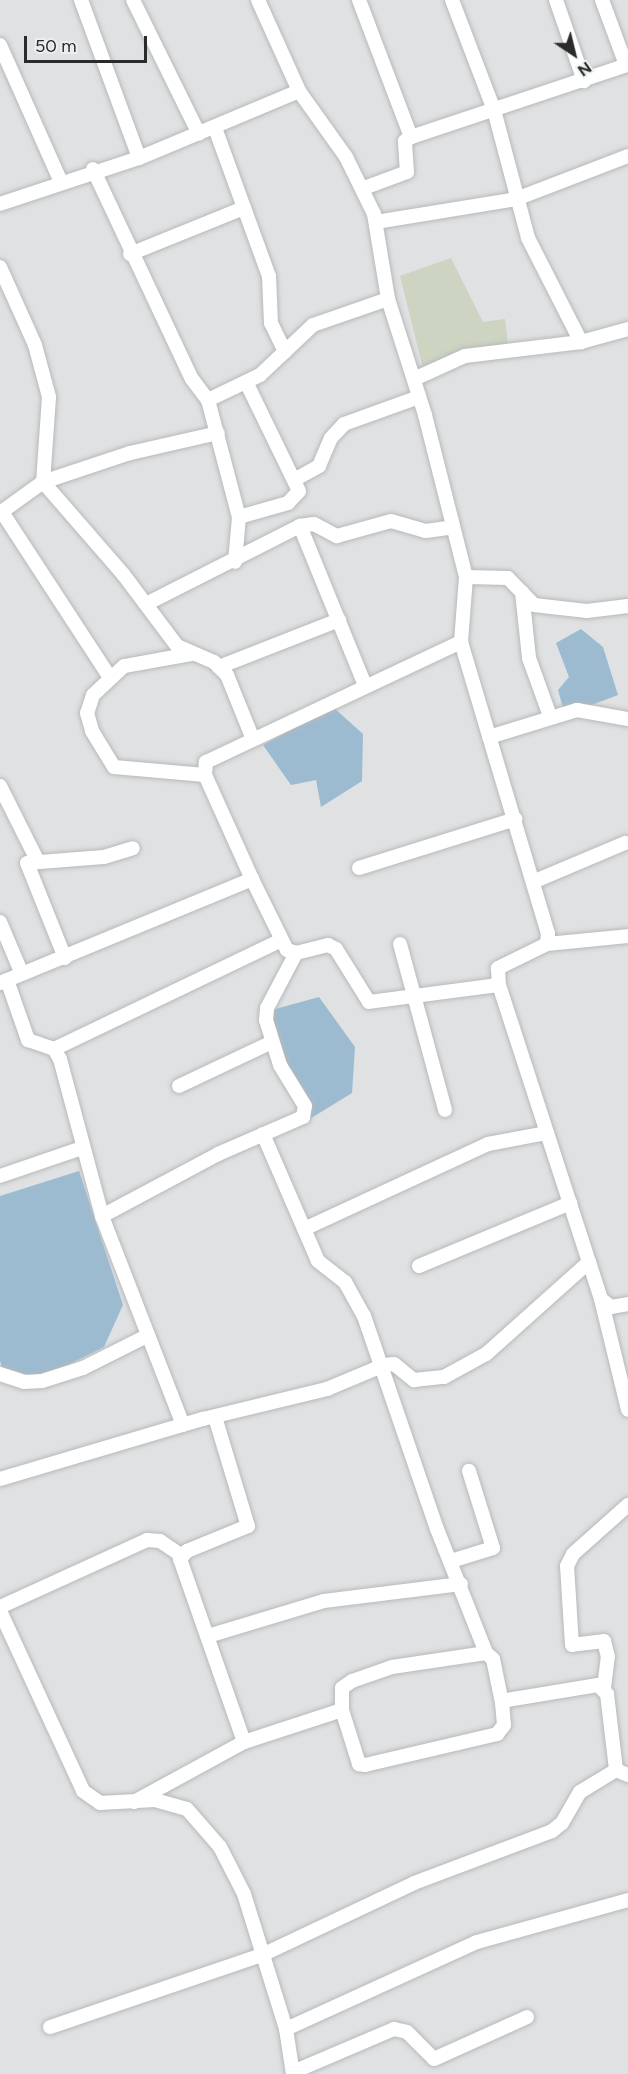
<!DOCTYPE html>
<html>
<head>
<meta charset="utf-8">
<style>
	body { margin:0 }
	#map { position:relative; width:628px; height:2074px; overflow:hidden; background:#dfe1e2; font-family:Figtree,sans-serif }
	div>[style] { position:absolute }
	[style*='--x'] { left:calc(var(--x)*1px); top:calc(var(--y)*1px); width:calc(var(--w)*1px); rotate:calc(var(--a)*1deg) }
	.green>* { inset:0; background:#cdd4c1 }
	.water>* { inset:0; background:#9cbbd1 }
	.roads { filter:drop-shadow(0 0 2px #b7b9bb) drop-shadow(0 0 2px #b7b9bb) }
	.minor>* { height:14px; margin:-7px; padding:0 7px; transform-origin:7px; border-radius:7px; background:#fff }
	span { translate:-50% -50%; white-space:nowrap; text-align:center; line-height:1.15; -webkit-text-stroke:4.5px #eceef0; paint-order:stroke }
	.north { position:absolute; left:544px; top:24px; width:60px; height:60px; -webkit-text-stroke:4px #eceef0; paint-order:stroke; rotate:145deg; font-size:16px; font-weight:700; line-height:24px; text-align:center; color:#2a2b2b }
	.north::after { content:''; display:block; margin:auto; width:21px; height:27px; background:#2a2b2b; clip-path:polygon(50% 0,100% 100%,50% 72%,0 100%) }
	.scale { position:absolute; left:24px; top:36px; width:123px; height:27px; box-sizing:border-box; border:3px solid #2a2b2b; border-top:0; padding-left:8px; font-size:18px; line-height:21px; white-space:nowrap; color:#2a2b2b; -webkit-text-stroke:4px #eceef0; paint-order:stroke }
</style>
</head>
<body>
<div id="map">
	<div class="green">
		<i style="clip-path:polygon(451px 258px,483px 322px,505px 319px,508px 345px,423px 368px,400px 276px)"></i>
	</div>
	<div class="water">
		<i style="clip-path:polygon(581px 629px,603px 647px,618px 695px,565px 715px,558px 690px,569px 677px,556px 643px)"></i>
		<i style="clip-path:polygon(333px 707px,363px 734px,362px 781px,321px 807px,316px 780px,291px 785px,263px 745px)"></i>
		<i style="clip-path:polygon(319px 997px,355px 1047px,352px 1093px,308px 1120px,271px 1054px,268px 1011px)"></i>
		<i style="clip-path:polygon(79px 1171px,123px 1305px,104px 1347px,44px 1377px,5px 1374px,0 1361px,0 1196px)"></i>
	</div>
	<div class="roads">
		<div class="minor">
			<i style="--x:81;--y:0;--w:168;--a:69.8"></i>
			<i style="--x:133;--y:0;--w:149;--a:63.8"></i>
			<i style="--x:258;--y:0;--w:100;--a:65.7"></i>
			<i style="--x:299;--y:91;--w:81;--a:54.5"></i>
			<i style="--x:346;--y:157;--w:64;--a:63.8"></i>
			<i style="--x:374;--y:214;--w:86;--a:80.6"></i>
			<i style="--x:388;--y:299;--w:122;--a:72.3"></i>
			<i style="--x:425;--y:415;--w:167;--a:75.8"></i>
			<i style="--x:466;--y:577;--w:65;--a:94.4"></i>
			<i style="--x:461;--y:642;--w:304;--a:73.4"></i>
			<i style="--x:548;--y:933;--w:11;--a:95"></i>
			<i style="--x:547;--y:944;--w:55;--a:153.9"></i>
			<i style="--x:498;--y:968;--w:17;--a:87"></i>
			<i style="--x:499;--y:985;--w:330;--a:72"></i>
			<i style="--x:601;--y:1299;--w:13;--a:39"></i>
			<i style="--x:611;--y:1307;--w:17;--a:-10"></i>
			<i style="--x:359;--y:0;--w:147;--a:69.2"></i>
			<i style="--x:452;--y:0;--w:118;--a:69.1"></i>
			<i style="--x:494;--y:110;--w:132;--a:75.1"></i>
			<i style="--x:528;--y:238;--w:117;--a:63"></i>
			<i style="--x:556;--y:0;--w:86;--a:70.9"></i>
			<i style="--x:602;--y:0;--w:69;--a:69.7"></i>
			<i style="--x:0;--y:45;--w:150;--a:66"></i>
			<i style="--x:215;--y:128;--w:158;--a:70"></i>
			<i style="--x:269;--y:276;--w:47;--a:87.6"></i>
			<i style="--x:271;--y:323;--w:32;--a:64"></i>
			<i style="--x:93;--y:169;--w:232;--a:64.8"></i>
			<i style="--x:192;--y:379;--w:26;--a:53"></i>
			<i style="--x:208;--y:400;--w:58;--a:-25.7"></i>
			<i style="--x:260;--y:375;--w:73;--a:-43.3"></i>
			<i style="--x:313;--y:325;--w:79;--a:-19.1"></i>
			<i style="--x:364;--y:188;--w:46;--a:-20.4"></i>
			<i style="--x:407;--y:172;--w:31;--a:-94"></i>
			<i style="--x:405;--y:141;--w:7;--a:-34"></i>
			<i style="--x:411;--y:137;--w:229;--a:-18.4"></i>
			<i style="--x:0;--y:204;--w:146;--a:-18.3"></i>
			<i style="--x:139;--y:158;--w:173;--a:-22.7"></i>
			<i style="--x:376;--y:222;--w:142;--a:-9.3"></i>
			<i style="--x:516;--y:199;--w:120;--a:-21"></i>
			<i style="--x:130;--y:254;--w:123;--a:-22"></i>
			<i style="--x:0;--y:267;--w:85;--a:65.8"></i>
			<i style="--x:35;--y:345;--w:54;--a:74.9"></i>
			<i style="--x:49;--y:397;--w:85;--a:94"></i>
			<i style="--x:43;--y:482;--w:122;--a:49"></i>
			<i style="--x:123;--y:574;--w:90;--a:53.1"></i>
			<i style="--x:177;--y:646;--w:40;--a:23.4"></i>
			<i style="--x:214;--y:662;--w:18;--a:45"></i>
			<i style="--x:227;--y:675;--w:67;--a:68"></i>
			<i style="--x:414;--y:379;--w:56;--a:-24.3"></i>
			<i style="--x:465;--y:356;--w:117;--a:-6.9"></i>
			<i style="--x:581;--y:342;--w:49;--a:-15.5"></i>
			<i style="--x:208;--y:400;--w:121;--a:75.2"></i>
			<i style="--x:239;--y:517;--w:45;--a:95.1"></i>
			<i style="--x:294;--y:480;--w:29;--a:-29"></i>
			<i style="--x:319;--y:466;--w:30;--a:-67"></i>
			<i style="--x:331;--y:438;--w:19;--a:-47"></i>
			<i style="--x:344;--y:424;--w:80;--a:-19.8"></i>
			<i style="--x:2;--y:512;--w:196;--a:56.9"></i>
			<i style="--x:0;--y:513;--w:53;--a:-35.8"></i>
			<i style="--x:43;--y:482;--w:92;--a:-18.4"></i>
			<i style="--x:130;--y:453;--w:90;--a:-12.8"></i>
			<i style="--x:239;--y:517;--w:51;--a:-15.9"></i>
			<i style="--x:288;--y:503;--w:16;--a:-47"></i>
			<i style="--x:299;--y:491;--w:121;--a:-115.9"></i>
			<i style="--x:300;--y:526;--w:172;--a:67.8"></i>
			<i style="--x:466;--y:577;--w:42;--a:1.4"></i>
			<i style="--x:508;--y:578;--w:37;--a:46"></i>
			<i style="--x:534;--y:605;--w:53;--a:6.5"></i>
			<i style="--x:587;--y:611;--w:41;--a:-7"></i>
			<i style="--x:522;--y:592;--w:66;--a:83.9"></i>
			<i style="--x:529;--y:658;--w:62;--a:70.1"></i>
			<i style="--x:146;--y:604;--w:173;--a:-26.9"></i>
			<i style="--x:300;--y:526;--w:14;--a:-8"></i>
			<i style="--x:314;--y:524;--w:26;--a:28"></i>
			<i style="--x:337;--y:536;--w:56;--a:-15.5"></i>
			<i style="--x:391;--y:521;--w:36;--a:16"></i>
			<i style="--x:426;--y:531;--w:27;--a:-8"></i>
			<i style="--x:191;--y:654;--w:68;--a:169.8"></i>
			<i style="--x:124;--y:666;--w:42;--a:136.9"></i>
			<i style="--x:93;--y:695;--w:19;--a:108"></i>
			<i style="--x:87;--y:713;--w:19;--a:74"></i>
			<i style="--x:92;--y:731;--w:42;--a:58.6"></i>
			<i style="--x:114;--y:767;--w:91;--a:5"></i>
			<i style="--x:219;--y:667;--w:129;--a:-21.4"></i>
			<i style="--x:489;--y:737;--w:92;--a:-17.1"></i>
			<i style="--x:577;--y:710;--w:52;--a:10"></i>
			<i style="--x:0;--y:786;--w:85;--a:63.4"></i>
			<i style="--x:359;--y:868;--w:164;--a:-17.4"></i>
			<i style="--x:252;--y:879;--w:114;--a:-114.3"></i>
			<i style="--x:205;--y:775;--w:13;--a:-86"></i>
			<i style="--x:206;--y:762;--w:282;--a:-25.2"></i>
			<i style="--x:535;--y:881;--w:98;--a:-22.9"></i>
			<i style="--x:0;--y:922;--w:56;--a:67.1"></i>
			<i style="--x:400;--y:944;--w:172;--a:74.8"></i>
			<i style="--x:547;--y:944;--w:81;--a:-5.6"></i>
			<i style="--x:65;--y:958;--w:102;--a:-111.8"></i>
			<i style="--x:27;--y:863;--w:77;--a:-4.5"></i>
			<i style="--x:104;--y:857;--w:30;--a:-17"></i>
			<i style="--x:7;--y:980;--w:64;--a:70.7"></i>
			<i style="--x:28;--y:1040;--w:28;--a:19"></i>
			<i style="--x:54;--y:1049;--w:12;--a:59"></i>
			<i style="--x:60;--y:1059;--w:163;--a:75"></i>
			<i style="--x:0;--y:983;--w:273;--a:-22.4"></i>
			<i style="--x:252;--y:879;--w:79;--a:63.8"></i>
			<i style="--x:287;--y:950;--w:9;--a:18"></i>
			<i style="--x:296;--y:953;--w:33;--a:-14"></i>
			<i style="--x:328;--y:945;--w:9;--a:27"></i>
			<i style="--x:336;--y:949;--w:62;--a:58.1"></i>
			<i style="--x:369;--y:1002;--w:131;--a:-7.5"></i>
			<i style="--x:54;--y:1049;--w:252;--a:-25.6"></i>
			<i style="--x:179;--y:1086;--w:103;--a:-25.3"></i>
			<i style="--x:263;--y:1134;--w:138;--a:66.6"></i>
			<i style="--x:318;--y:1261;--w:34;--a:38"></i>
			<i style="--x:345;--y:1282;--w:39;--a:61"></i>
			<i style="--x:364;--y:1316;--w:225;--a:71.1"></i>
			<i style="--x:437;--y:1529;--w:133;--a:68.4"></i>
			<i style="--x:0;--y:1176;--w:87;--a:-18.9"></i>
			<i style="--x:304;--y:1229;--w:203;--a:-24.8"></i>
			<i style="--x:488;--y:1144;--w:60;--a:-10.6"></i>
			<i style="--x:419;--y:1266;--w:164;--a:-22.6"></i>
			<i style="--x:601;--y:1299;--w:114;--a:76.3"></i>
			<i style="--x:0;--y:1374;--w:25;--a:18"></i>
			<i style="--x:24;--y:1382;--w:18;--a:-3"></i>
			<i style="--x:42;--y:1381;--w:43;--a:-17.6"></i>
			<i style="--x:83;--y:1368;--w:69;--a:-26.6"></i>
			<i style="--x:215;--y:1417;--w:114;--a:73.2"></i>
			<i style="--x:248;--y:1526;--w:66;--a:157.7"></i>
			<i style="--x:187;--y:1551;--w:11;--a:131"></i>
			<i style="--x:180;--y:1559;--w:194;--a:70.7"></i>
			<i style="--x:183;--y:1425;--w:224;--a:-111.2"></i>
			<i style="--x:102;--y:1216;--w:132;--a:-28.1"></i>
			<i style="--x:218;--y:1154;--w:93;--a:-23.5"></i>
			<i style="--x:303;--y:1117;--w:11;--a:-80"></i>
			<i style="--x:305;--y:1106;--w:48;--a:-121.4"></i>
			<i style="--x:280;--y:1065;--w:47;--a:-107.3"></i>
			<i style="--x:266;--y:1020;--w:12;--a:-85"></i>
			<i style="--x:267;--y:1008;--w:62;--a:-62.2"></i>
			<i style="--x:0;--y:1479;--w:212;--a:-16.5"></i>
			<i style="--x:203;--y:1419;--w:128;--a:-13.6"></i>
			<i style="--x:327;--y:1389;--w:62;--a:-22.8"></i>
			<i style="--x:384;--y:1365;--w:10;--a:-6"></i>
			<i style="--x:394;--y:1364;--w:26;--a:39"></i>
			<i style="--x:414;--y:1380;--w:30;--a:-6"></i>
			<i style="--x:444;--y:1377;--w:48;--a:-28.7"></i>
			<i style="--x:486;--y:1354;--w:138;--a:-41.8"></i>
			<i style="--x:451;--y:1561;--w:44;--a:-17.2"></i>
			<i style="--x:493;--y:1548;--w:81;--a:-107.3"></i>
			<i style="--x:0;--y:1607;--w:162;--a:-24.5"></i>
			<i style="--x:147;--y:1540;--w:13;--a:4"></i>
			<i style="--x:160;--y:1541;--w:25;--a:34"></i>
			<i style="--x:0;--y:1611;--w:198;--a:65.2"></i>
			<i style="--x:83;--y:1791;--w:21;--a:35"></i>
			<i style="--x:100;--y:1803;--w:55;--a:-3.1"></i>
			<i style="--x:155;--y:1800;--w:33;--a:16"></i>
			<i style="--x:187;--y:1809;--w:50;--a:49"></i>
			<i style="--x:220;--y:1847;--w:53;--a:62.9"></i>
			<i style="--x:244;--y:1894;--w:141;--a:72.7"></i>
			<i style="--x:286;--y:2029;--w:46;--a:81.2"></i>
			<i style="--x:208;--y:1636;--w:121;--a:-16.8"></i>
			<i style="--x:324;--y:1601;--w:138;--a:-7.1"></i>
			<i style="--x:604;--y:1688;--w:31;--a:-83"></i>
			<i style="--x:608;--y:1657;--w:16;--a:-104"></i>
			<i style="--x:604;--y:1641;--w:32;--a:173"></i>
			<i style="--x:572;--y:1645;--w:79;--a:-93.6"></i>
			<i style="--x:567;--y:1566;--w:13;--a:-63"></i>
			<i style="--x:573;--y:1554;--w:74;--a:-41.7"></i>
			<i style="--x:342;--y:1710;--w:22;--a:-90"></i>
			<i style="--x:342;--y:1688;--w:12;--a:-35"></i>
			<i style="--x:352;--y:1681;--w:42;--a:-19.3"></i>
			<i style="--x:392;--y:1667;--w:95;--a:-8.5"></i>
			<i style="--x:486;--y:1653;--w:9;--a:41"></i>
			<i style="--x:493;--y:1659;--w:45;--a:78.4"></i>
			<i style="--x:134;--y:1802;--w:125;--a:-28.6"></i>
			<i style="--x:244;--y:1742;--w:103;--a:-18.1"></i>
			<i style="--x:342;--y:1710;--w:57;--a:72.5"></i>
			<i style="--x:359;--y:1764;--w:6;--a:9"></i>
			<i style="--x:365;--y:1765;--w:136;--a:-13.2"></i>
			<i style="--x:497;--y:1734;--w:11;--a:-52"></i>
			<i style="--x:504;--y:1725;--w:22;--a:-95"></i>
			<i style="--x:502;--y:1703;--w:6;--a:-31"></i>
			<i style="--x:507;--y:1700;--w:92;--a:-9.4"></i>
			<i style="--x:598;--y:1685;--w:13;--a:45"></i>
			<i style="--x:607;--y:1694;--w:77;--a:83.2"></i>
			<i style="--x:616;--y:1770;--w:13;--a:23"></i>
			<i style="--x:50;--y:2027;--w:224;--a:-18.8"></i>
			<i style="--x:262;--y:1955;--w:168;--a:-25.3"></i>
			<i style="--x:414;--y:1883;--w:147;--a:-20.6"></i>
			<i style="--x:552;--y:1831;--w:13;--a:-39"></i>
			<i style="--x:562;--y:1823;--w:36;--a:-60"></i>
			<i style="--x:580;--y:1792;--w:42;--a:-31.4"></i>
			<i style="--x:286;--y:2029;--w:210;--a:-24.5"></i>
			<i style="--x:477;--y:1942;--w:157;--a:-15.5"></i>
			<i style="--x:293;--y:2072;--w:110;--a:-23.1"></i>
			<i style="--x:394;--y:2029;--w:13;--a:13"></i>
			<i style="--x:407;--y:2032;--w:38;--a:45"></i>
			<i style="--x:434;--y:2059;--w:102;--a:-24.3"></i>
		</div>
	</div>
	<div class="north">N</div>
	<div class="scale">50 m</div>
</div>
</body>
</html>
